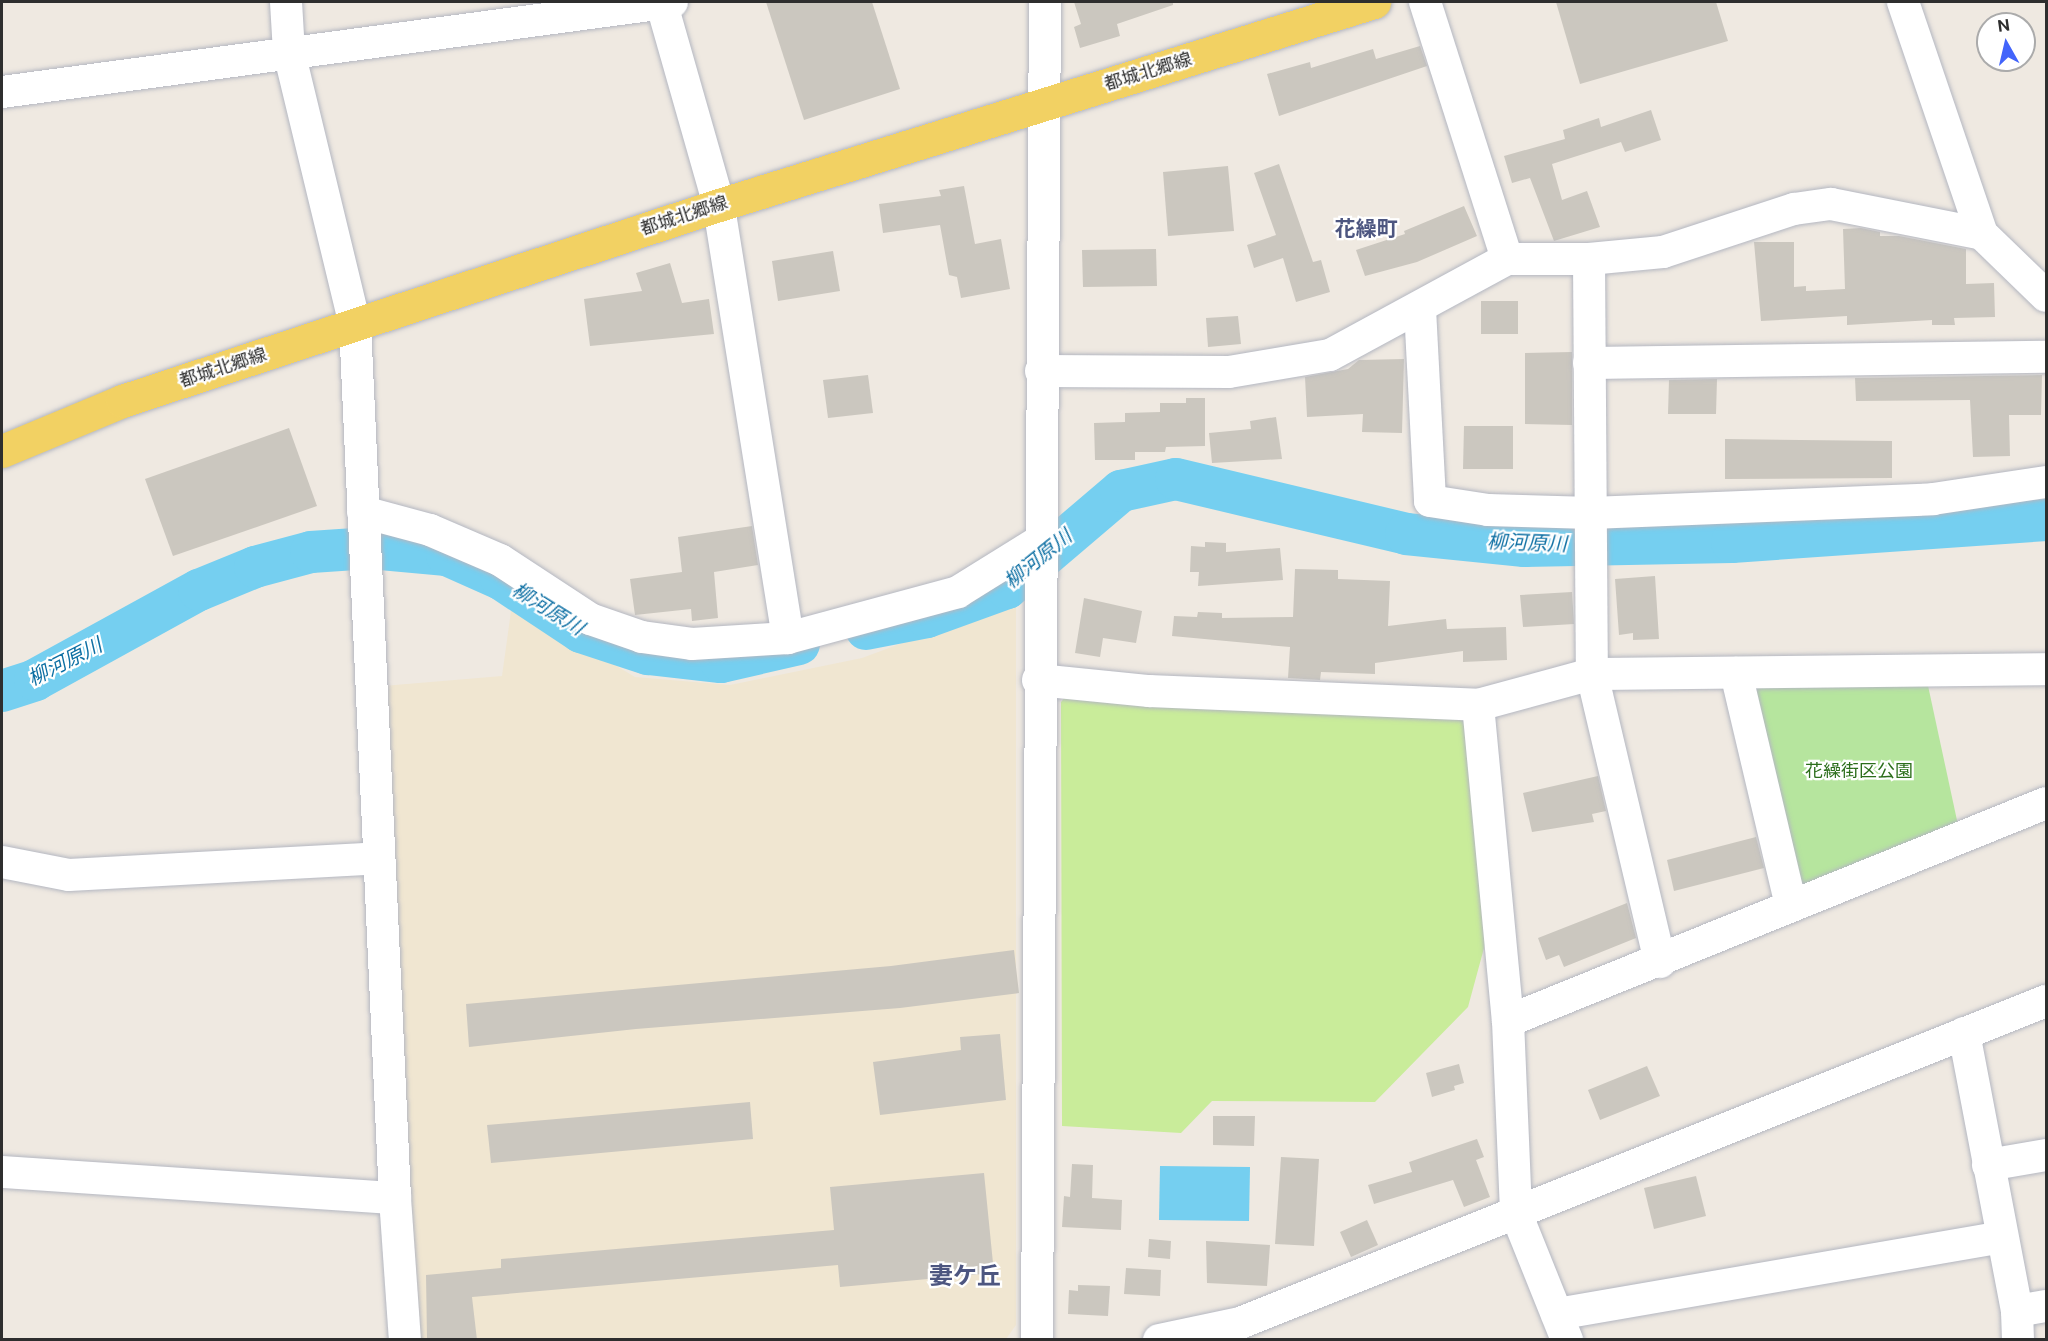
<!DOCTYPE html>
<html>
<head>
<meta charset="utf-8">
<style>
	body { margin:0 }
	#map { position:relative; width:2048px; height:1341px; overflow:hidden; background:#efe9e1; font-family:"Public Sans","Noto Sans JP",sans-serif }
	div>[style] { position:absolute }
	[style*='--x'] { left:calc(var(--x)*1px); top:calc(var(--y)*1px); width:calc(var(--w)*1px); rotate:calc(var(--a)*1deg) }
	.education>* { inset:0; background:#f0e6d1 }
	.green>* { inset:0; background:#b6e59e }
	.pitch>* { inset:0; background:#c9ec9a }
	.water>* { inset:0; background:#75cff0 }
	.river>* { height:42px; margin:-21px; padding:0 21px; transform-origin:21px; border-radius:21px; background:#75cff0 }
	.building>* { inset:0; background:#cbc7bf }
	.roads { filter:drop-shadow(0 0 2px #b4b7c1) drop-shadow(0 0 2px #b4b7c1) }
	.minor>* { height:32px; margin:-16px; padding:0 16px; transform-origin:16px; border-radius:16px; background:#fff }
	.major>* { height:33px; margin:-16.5px; padding:0 16.5px; transform-origin:16.5px; border-radius:16.5px; background:#f2d163 }
	span { translate:-50% -50%; white-space:nowrap; text-align:center; line-height:1.15; -webkit-text-stroke:4.5px #fff; paint-order:stroke }
	.street-label { font-size:18px; color:#2e2e2e }
	.park-label { font-size:18px; color:#2c6e1b }
	.water-label { font-size:20px; color:#0d6fa3; font-style:italic }
	.quarter-label { font-size:21px; color:#4d5680; font-weight:700 }
	.district-label { font-size:24px; color:#4d5680; font-weight:700 }
	.frame { position:absolute; inset:0; border:3px solid #2e2e2e; pointer-events:none }
	.north { position:absolute; left:1976px; top:12px; width:60px; height:60px; box-sizing:border-box; background:#fff; border:2px solid #ababab; border-radius:50%; rotate:352deg; font-size:16px; font-weight:700; line-height:24px; text-align:center; color:#2e2e2e }
	.north::after { content:''; display:block; margin:auto; width:21px; height:27px; background:#4264fb; clip-path:polygon(50% 0,100% 100%,50% 72%,0 100%) }
</style>
</head>
<body>
<div id="map">
	<div class="education">
		<i style="clip-path:polygon(1016px 601px,1016px 1325px,1006px 1339px,418px 1339px,383px 686px,502px 676px,512px 604px,635px 677px,730px 685px,862px 658px)"></i>
	</div>
	<div class="green">
		<i style="clip-path:polygon(1927px 681px,1958px 825px,1801px 890px,1749px 686px)"></i>
	</div>
	<div class="pitch">
		<i style="clip-path:polygon(1065px 697px,1466px 716px,1487px 937px,1468px 1007px,1375px 1102px,1212px 1101px,1181px 1133px,1062px 1126px,1061px 702px)"></i>
	</div>
	<div class="water">
		<i style="clip-path:polygon(1160px 1166px,1250px 1167px,1249px 1221px,1159px 1220px)"></i>
	</div>
	<div class="river">
		<i style="--x:866;--y:629;--w:62;--a:-11.1"></i>
		<i style="--x:927;--y:617;--w:85;--a:-19.9"></i>
		<i style="--x:1007;--y:588;--w:150;--a:-40.4"></i>
		<i style="--x:1121;--y:491;--w:56;--a:-12.3"></i>
		<i style="--x:1176;--y:479;--w:236;--a:13.4"></i>
		<i style="--x:1406;--y:534;--w:119;--a:5.8"></i>
		<i style="--x:1524;--y:546;--w:208;--a:-1.1"></i>
		<i style="--x:1732;--y:542;--w:315;--a:-4"></i>
		<i style="--x:2;--y:691;--w:35;--a:-18"></i>
		<i style="--x:35;--y:680;--w:187;--a:-28.8"></i>
		<i style="--x:199;--y:590;--w:61;--a:-22.3"></i>
		<i style="--x:255;--y:567;--w:58;--a:-15"></i>
		<i style="--x:311;--y:552;--w:59;--a:-3.9"></i>
		<i style="--x:370;--y:548;--w:77;--a:5.2"></i>
		<i style="--x:447;--y:555;--w:59;--a:24"></i>
		<i style="--x:501;--y:579;--w:96;--a:33.5"></i>
		<i style="--x:581;--y:632;--w:71;--a:18.2"></i>
		<i style="--x:648;--y:654;--w:73;--a:6.3"></i>
		<i style="--x:721;--y:662;--w:80;--a:-13"></i>
	</div>
	<div class="building">
		<i style="clip-path:polygon(766px 2px,872px 2px,900px 89px,804px 120px)"></i>
		<i style="clip-path:polygon(1074px 2px,1173px 2px,1173px 5px,1117px 24px,1120px 36px,1080px 48px,1074px 27px,1081px 24px)"></i>
		<i style="clip-path:polygon(1556px 2px,1716px 2px,1728px 41px,1580px 84px)"></i>
		<i style="clip-path:polygon(1420px 46px,1427px 66px,1279px 116px,1267px 74px,1310px 62px,1311px 68px,1373px 49px,1376px 59px)"></i>
		<i style="clip-path:polygon(1651px 110px,1661px 140px,1625px 152px,1621px 142px,1552px 164px,1562px 200px,1587px 191px,1600px 227px,1554px 241px,1530px 178px,1512px 183px,1504px 156px,1565px 139px,1563px 130px,1599px 118px,1601px 127px)"></i>
		<i style="clip-path:polygon(1279px 164px,1313px 262px,1321px 260px,1330px 292px,1296px 302px,1283px 258px,1254px 268px,1247px 245px,1276px 235px,1254px 173px)"></i>
		<i style="clip-path:polygon(1228px 166px,1234px 231px,1168px 236px,1163px 172px)"></i>
		<i style="clip-path:polygon(964px 186px,975px 244px,1001px 239px,1010px 289px,961px 298px,957px 277px,949px 275px,940px 225px,883px 233px,879px 204px,941px 196px,939px 190px)"></i>
		<i style="clip-path:polygon(1464px 206px,1477px 236px,1417px 262px,1365px 276px,1356px 250px,1405px 234px,1404px 231px)"></i>
		<i style="clip-path:polygon(1861px 228px,1880px 232px,1880px 236px,1899px 236px,1966px 249px,1966px 284px,1994px 283px,1995px 317px,1954px 318px,1955px 325px,1932px 325px,1932px 320px,1847px 325px,1847px 316px,1761px 321px,1754px 242px,1794px 242px,1794px 287px,1806px 286px,1806px 291px,1845px 289px,1843px 229px)"></i>
		<i style="clip-path:polygon(1156px 249px,1157px 286px,1083px 287px,1082px 250px)"></i>
		<i style="clip-path:polygon(833px 251px,840px 291px,778px 301px,772px 261px)"></i>
		<i style="clip-path:polygon(670px 263px,682px 303px,709px 299px,714px 334px,590px 346px,584px 299px,642px 291px,636px 273px)"></i>
		<i style="clip-path:polygon(1481px 301px,1518px 301px,1518px 334px,1481px 334px)"></i>
		<i style="clip-path:polygon(1238px 316px,1241px 344px,1208px 347px,1206px 318px)"></i>
		<i style="clip-path:polygon(1572px 352px,1572px 425px,1525px 424px,1525px 353px)"></i>
		<i style="clip-path:polygon(1404px 359px,1402px 433px,1362px 432px,1363px 414px,1307px 417px,1305px 377px,1348px 369px,1359px 360px)"></i>
		<i style="clip-path:polygon(868px 375px,873px 413px,828px 418px,823px 380px)"></i>
		<i style="clip-path:polygon(2042px 375px,2041px 415px,2009px 415px,2010px 456px,1973px 457px,1970px 400px,1856px 401px,1855px 378px)"></i>
		<i style="clip-path:polygon(1717px 379px,1716px 414px,1668px 414px,1669px 380px)"></i>
		<i style="clip-path:polygon(1186px 398px,1205px 398px,1205px 446px,1166px 447px,1165px 452px,1135px 452px,1135px 460px,1095px 460px,1094px 423px,1125px 422px,1125px 413px,1160px 412px,1160px 403px,1186px 403px)"></i>
		<i style="clip-path:polygon(1276px 417px,1282px 459px,1212px 463px,1209px 433px,1251px 429px,1250px 421px)"></i>
		<i style="clip-path:polygon(1464px 426px,1513px 426px,1513px 469px,1463px 469px)"></i>
		<i style="clip-path:polygon(289px 428px,317px 506px,173px 556px,145px 479px)"></i>
		<i style="clip-path:polygon(1725px 439px,1892px 441px,1892px 478px,1725px 479px)"></i>
		<i style="clip-path:polygon(752px 526px,758px 565px,714px 572px,718px 618px,692px 621px,691px 609px,635px 615px,630px 579px,682px 572px,678px 537px)"></i>
		<i style="clip-path:polygon(1205px 542px,1226px 543px,1226px 552px,1280px 548px,1283px 580px,1198px 586px,1199px 572px,1190px 572px,1191px 546px,1205px 547px)"></i>
		<i style="clip-path:polygon(1295px 569px,1338px 570px,1338px 579px,1390px 581px,1388px 626px,1446px 619px,1447px 629px,1506px 627px,1507px 660px,1463px 662px,1463px 651px,1375px 663px,1375px 674px,1321px 672px,1320px 680px,1288px 678px,1290px 647px,1172px 636px,1174px 616px,1197px 617px,1198px 612px,1222px 613px,1222px 618px,1293px 617px)"></i>
		<i style="clip-path:polygon(1655px 576px,1659px 639px,1633px 640px,1633px 633px,1619px 635px,1615px 579px)"></i>
		<i style="clip-path:polygon(1572px 592px,1574px 624px,1523px 627px,1520px 595px)"></i>
		<i style="clip-path:polygon(1084px 598px,1142px 611px,1136px 643px,1103px 638px,1100px 657px,1075px 653px)"></i>
		<i style="clip-path:polygon(1598px 776px,1606px 811px,1592px 814px,1594px 822px,1532px 832px,1523px 793px)"></i>
		<i style="clip-path:polygon(1756px 837px,1764px 868px,1674px 891px,1667px 860px)"></i>
		<i style="clip-path:polygon(1627px 903px,1636px 938px,1564px 967px,1559px 955px,1546px 960px,1538px 938px)"></i>
		<i style="clip-path:polygon(1014px 950px,1019px 993px,900px 1008px,636px 1029px,469px 1047px,466px 1004px,891px 966px)"></i>
		<i style="clip-path:polygon(1000px 1034px,1006px 1100px,880px 1115px,873px 1062px,961px 1050px,960px 1037px)"></i>
		<i style="clip-path:polygon(1459px 1064px,1464px 1083px,1454px 1086px,1455px 1090px,1432px 1097px,1426px 1073px)"></i>
		<i style="clip-path:polygon(1647px 1066px,1660px 1096px,1600px 1120px,1588px 1090px)"></i>
		<i style="clip-path:polygon(750px 1102px,753px 1139px,491px 1163px,487px 1125px)"></i>
		<i style="clip-path:polygon(1213px 1116px,1255px 1116px,1254px 1146px,1213px 1145px)"></i>
		<i style="clip-path:polygon(1477px 1139px,1484px 1157px,1476px 1160px,1490px 1197px,1464px 1207px,1453px 1180px,1374px 1204px,1368px 1185px,1412px 1172px,1409px 1162px)"></i>
		<i style="clip-path:polygon(1281px 1157px,1319px 1159px,1314px 1246px,1275px 1244px)"></i>
		<i style="clip-path:polygon(1072px 1164px,1093px 1165px,1092px 1198px,1122px 1200px,1121px 1230px,1062px 1227px,1064px 1196px,1070px 1197px)"></i>
		<i style="clip-path:polygon(984px 1173px,994px 1273px,840px 1287px,838px 1265px,472px 1297px,477px 1340px,427px 1340px,426px 1275px,501px 1268px,501px 1259px,834px 1230px,830px 1187px)"></i>
		<i style="clip-path:polygon(1696px 1176px,1706px 1216px,1654px 1229px,1644px 1188px)"></i>
		<i style="clip-path:polygon(1367px 1220px,1378px 1245px,1351px 1257px,1340px 1232px)"></i>
		<i style="clip-path:polygon(1149px 1239px,1171px 1241px,1170px 1259px,1148px 1257px)"></i>
		<i style="clip-path:polygon(1206px 1241px,1270px 1245px,1267px 1286px,1207px 1283px)"></i>
		<i style="clip-path:polygon(1126px 1268px,1161px 1270px,1160px 1296px,1124px 1294px)"></i>
		<i style="clip-path:polygon(1078px 1285px,1110px 1286px,1108px 1316px,1068px 1314px,1069px 1290px,1078px 1291px)"></i>
	</div>
	<div class="roads">
		<div class="minor">
			<i style="--x:286;--y:2;--w:50;--a:86.6"></i>
			<i style="--x:289;--y:52;--w:280;--a:76.4"></i>
			<i style="--x:355;--y:324;--w:875;--a:87.38"></i>
			<i style="--x:395;--y:1198;--w:142;--a:86"></i>
			<i style="--x:1425;--y:2;--w:270;--a:72.3"></i>
			<i style="--x:1903;--y:2;--w:245;--a:71.2"></i>
			<i style="--x:2;--y:92;--w:676;--a:-7.65"></i>
			<i style="--x:1589;--y:259;--w:415;--a:89.6"></i>
			<i style="--x:1592;--y:674;--w:296;--a:76.7"></i>
			<i style="--x:1420;--y:309;--w:192;--a:87"></i>
			<i style="--x:1430;--y:501;--w:59;--a:8.8"></i>
			<i style="--x:1488;--y:510;--w:103;--a:1.7"></i>
			<i style="--x:1591;--y:513;--w:342;--a:-2.3"></i>
			<i style="--x:1933;--y:499;--w:114;--a:-8.6"></i>
			<i style="--x:1589;--y:363;--w:457;--a:-0.8"></i>
			<i style="--x:1041;--y:371;--w:188;--a:0.3"></i>
			<i style="--x:1229;--y:372;--w:102;--a:-9.6"></i>
			<i style="--x:1330;--y:355;--w:201;--a:-28.5"></i>
			<i style="--x:1507;--y:259;--w:82;--a:0"></i>
			<i style="--x:1589;--y:259;--w:74;--a:-5.4"></i>
			<i style="--x:1663;--y:252;--w:138;--a:-18.2"></i>
			<i style="--x:1794;--y:209;--w:37;--a:-8"></i>
			<i style="--x:1831;--y:204;--w:154;--a:11.2"></i>
			<i style="--x:1982;--y:234;--w:89;--a:44.1"></i>
			<i style="--x:363;--y:512;--w:69;--a:15"></i>
			<i style="--x:430;--y:530;--w:76;--a:23.2"></i>
			<i style="--x:500;--y:560;--w:108;--a:33.2"></i>
			<i style="--x:590;--y:619;--w:55;--a:19.1"></i>
			<i style="--x:642;--y:637;--w:50;--a:8"></i>
			<i style="--x:692;--y:644;--w:96;--a:-3.6"></i>
			<i style="--x:788;--y:638;--w:438;--a:-99.1"></i>
			<i style="--x:719;--y:205;--w:211;--a:-105.9"></i>
			<i style="--x:788;--y:638;--w:176;--a:-15.1"></i>
			<i style="--x:958;--y:592;--w:97;--a:-31.9"></i>
			<i style="--x:1736;--y:673;--w:238;--a:76.7"></i>
			<i style="--x:1038;--y:680;--w:112;--a:5.7"></i>
			<i style="--x:1149;--y:691;--w:329;--a:2.4"></i>
			<i style="--x:1478;--y:705;--w:118;--a:-15.2"></i>
			<i style="--x:1592;--y:674;--w:454;--a:-0.6"></i>
			<i style="--x:1478;--y:705;--w:317;--a:84.6"></i>
			<i style="--x:1508;--y:1021;--w:192;--a:87.6"></i>
			<i style="--x:1516;--y:1213;--w:137;--a:68.1"></i>
			<i style="--x:2;--y:862;--w:68;--a:11"></i>
			<i style="--x:69;--y:875;--w:310;--a:-3.1"></i>
			<i style="--x:1508;--y:1021;--w:580;--a:-22.06"></i>
			<i style="--x:1964;--y:1033;--w:283;--a:79.2"></i>
			<i style="--x:2017;--y:1311;--w:29;--a:88"></i>
			<i style="--x:1988;--y:1165;--w:59;--a:-9.8"></i>
			<i style="--x:2;--y:1172;--w:394;--a:3.8"></i>
			<i style="--x:2017;--y:1311;--w:29;--a:-10"></i>
			<i style="--x:1557;--y:1314;--w:451;--a:-9.8"></i>
			<i style="--x:1037;--y:1340;--w:1338;--a:-89.66"></i>
			<i style="--x:1159;--y:1340;--w:83;--a:-11.9"></i>
			<i style="--x:1240;--y:1323;--w:868;--a:-21.78"></i>
		</div>
		<div class="major">
			<i style="--x:2;--y:451;--w:130;--a:-22.6"></i>
			<i style="--x:122;--y:401;--w:628;--a:-18.18"></i>
			<i style="--x:719;--y:205;--w:686;--a:-17.22"></i>
		</div>
	</div>
	<div class="street-label">
		<span style="left:1148px;top:72px;rotate:-17deg">都城北郷線</span>
		<span style="left:684px;top:216px;rotate:-18deg">都城北郷線</span>
		<span style="left:223px;top:368px;rotate:-18deg">都城北郷線</span>
	</div>
	<div class="park-label">
		<span style="left:1859px;top:771px">花繰街区公園</span>
	</div>
	<div class="water-label">
		<span style="left:1527px;top:543px;rotate:2deg">柳河原川</span>
		<span style="left:1038px;top:559px;rotate:-39deg">柳河原川</span>
		<span style="left:548px;top:609px;rotate:32deg">柳河原川</span>
		<span style="left:65px;top:662px;rotate:-27deg">柳河原川</span>
	</div>
	<div class="quarter-label">
		<span style="left:1366px;top:229px">花繰町</span>
	</div>
	<div class="district-label">
		<span style="left:965px;top:1276px">妻ケ丘</span>
	</div>
	<div class="frame"></div>
	<div class="north">N</div>
</div>
</body>
</html>
